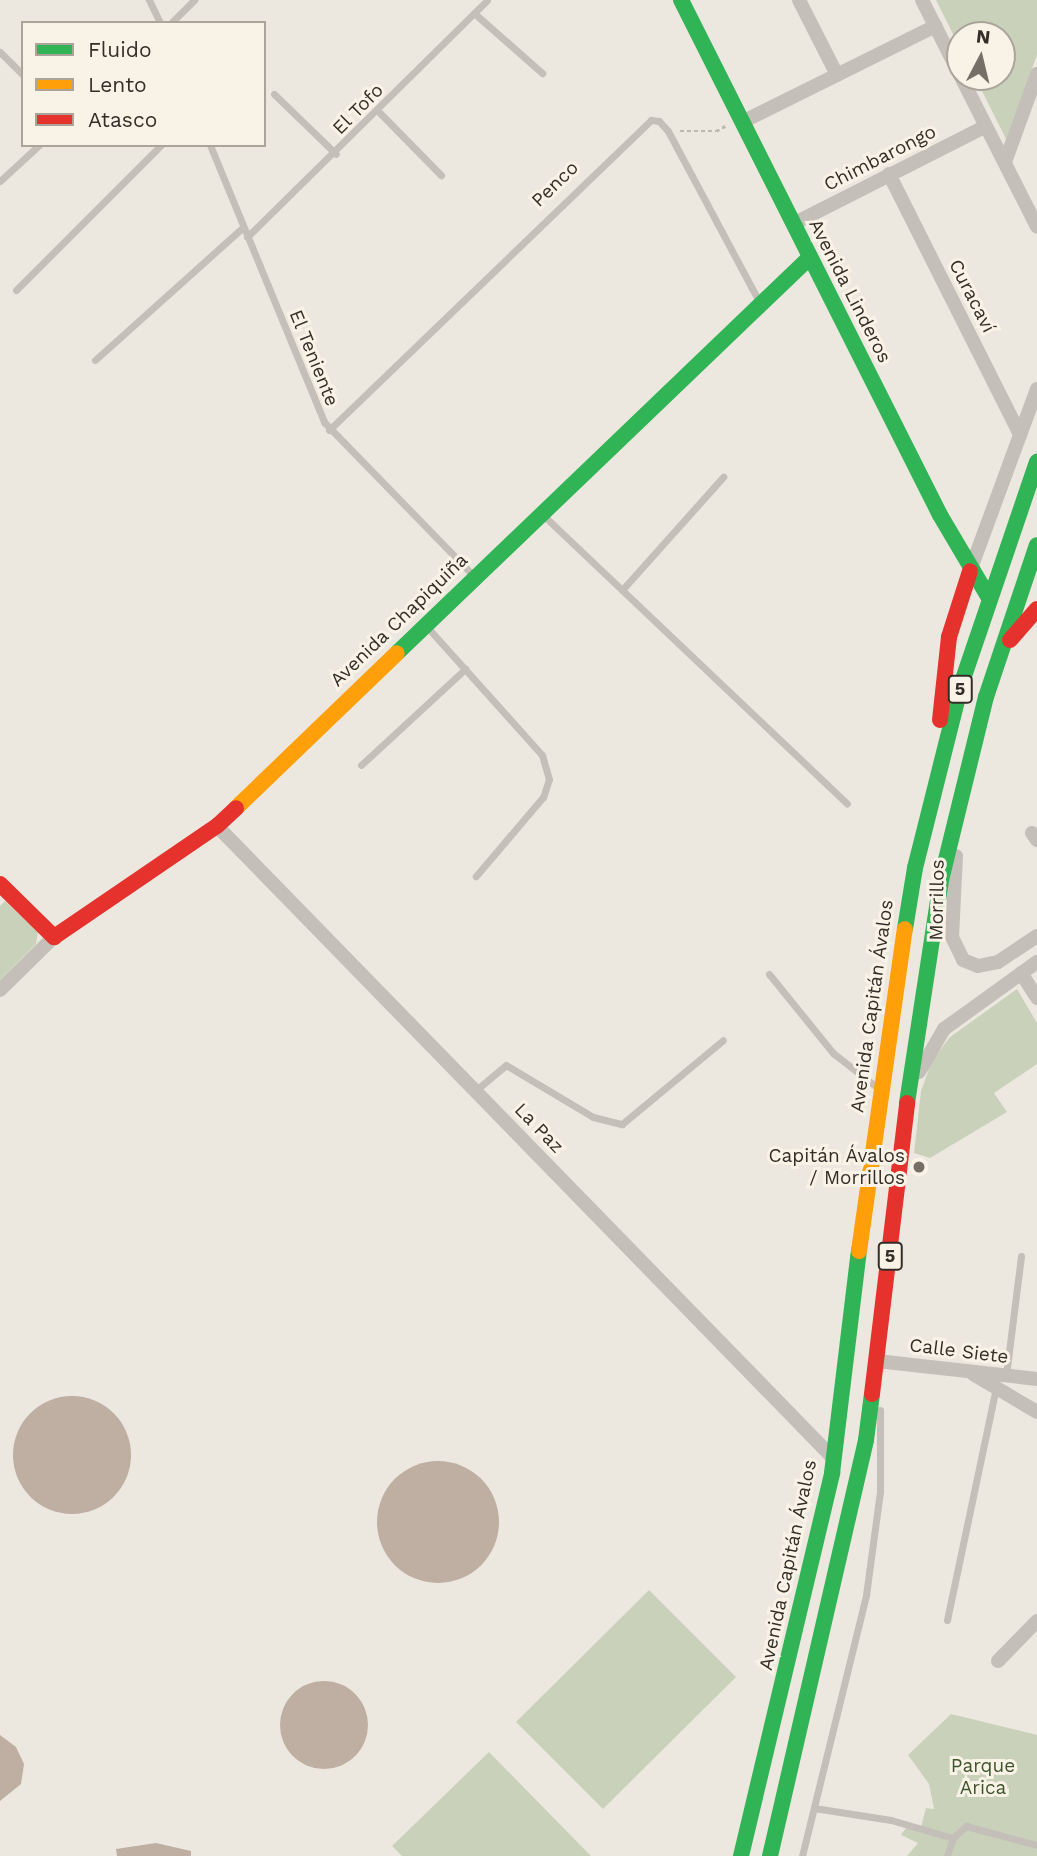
<!DOCTYPE html>
<html>
<head>
<meta charset="utf-8">
<style>
	body { margin:0 }
	#map { position:relative; width:1037px; height:1856px; overflow:hidden; background:#ece8e0; font-family:"Work Sans",sans-serif }
	div>[style] { position:absolute }
	[style*='--x'] { left:calc(var(--x)*1px); top:calc(var(--y)*1px); width:calc(var(--w)*1px); rotate:calc(var(--a)*1deg) }
	.green>* { inset:0; background:#cad1bb }
	.building>* { inset:0; background:#bfafa2 }
	.round { border-radius:50% }
	.path>* { height:2.5px; margin-top:-1.25px; transform-origin:0; background:repeating-linear-gradient(90deg,#bdb9b2 0 3.5px,transparent 0 7px) }
	.lane>* { height:7px; margin:-3.5px; padding:0 3.5px; transform-origin:3.5px; border-radius:3.5px; background:#c4c0b9 }
	.street>* { height:14px; margin:-7px; padding:0 7px; transform-origin:7px; border-radius:7px; background:#c4c0b9 }
	.fast>* { height:16px; margin:-8px; padding:0 8px; transform-origin:8px; border-radius:8px; background:#30b455 }
	.slow>* { height:16px; margin:-8px; padding:0 8px; transform-origin:8px; border-radius:8px; background:#ff9f0a }
	.jam>* { height:16px; margin:-8px; padding:0 8px; transform-origin:8px; border-radius:8px; background:#e5322d }
	.dots>* { width:19px; height:19px; translate:-50% -50%; box-sizing:border-box; border:4px solid #f9f3e7; border-radius:50% }
	span { translate:-50% -50%; white-space:nowrap; text-align:center; line-height:1.15; -webkit-text-stroke:6px #f9f3e7; paint-order:stroke }
	.shield-label span { padding:2px 5px; background:#f9f3e7; border:2px solid; border-radius:5px; -webkit-text-stroke-width:0 }
	.shield-label { font-size:18px; color:#352e28; font-weight:700 }
	.street-label { font-size:19px; color:#352e28 }
	.poi-label { font-size:19px; color:#352e28 }
	.right { translate:-100% -50%; text-align:right }
	.park-label { font-size:19px; color:#3f532c }
	.legend { position:absolute; left:21px; top:21px; width:245px; height:126px; box-sizing:border-box; background:#f9f3e7; border:2px solid #aba49b; margin:0; padding:9px 12px; list-style:none; font-size:21px; color:#352e28 }
	.legend li { display:flex; align-items:center; gap:14px; height:35px }
	.legend b { width:35px; border:2px solid #aba49b }
	.north { position:absolute; left:946px; top:21px; width:70px; height:70px; box-sizing:border-box; background:#f9f3e7; border:2px solid #aba49b; border-radius:50%; rotate:7deg; font-size:19px; font-weight:700; line-height:28px; text-align:center; color:#352e28 }
	.north::after { content:''; display:block; margin:auto; width:24px; height:32px; background:#756f68; clip-path:polygon(50% 0,100% 100%,50% 72%,0 100%) }
</style>
</head>
<body>
<div id="map">
	<div class="green">
		<i style="clip-path:polygon(936px 0,1037px 0,1037px 55px,1006px 139px,975px 77px,1002px 77px,1002px 35px,960px 35px,960px 48px)"></i>
		<i style="clip-path:polygon(5px 901px,38px 932px,36px 944px,0 980px,0 906px)"></i>
		<i style="clip-path:polygon(1017px 989px,1037px 1023px,1037px 1064px,994px 1093px,1007px 1112px,930px 1158px,914px 1153px,921px 1091px,932px 1061px,950px 1037px)"></i>
		<i style="clip-path:polygon(649px 1590px,736px 1677px,603px 1809px,516px 1722px)"></i>
		<i style="clip-path:polygon(951px 1714px,1037px 1735px,1037px 1856px,907px 1856px,918px 1843px,901px 1835px,908px 1825px,920px 1831px,926px 1808px,934px 1809px,929px 1784px,908px 1755px)"></i>
		<i style="clip-path:polygon(489px 1752px,591px 1856px,402px 1856px,392px 1846px)"></i>
	</div>
	<div class="building">
		<i class="round" style="left:13px;top:1396px;width:118px;height:118px"></i>
		<i class="round" style="left:377px;top:1461px;width:122px;height:122px"></i>
		<i class="round" style="left:280px;top:1681px;width:88px;height:88px"></i>
		<i style="clip-path:polygon(0 1735px,16px 1747px,24px 1764px,21px 1784px,0 1801px)"></i>
		<i style="clip-path:polygon(156px 1843px,191px 1851px,191px 1856px,117px 1856px,116px 1849px)"></i>
	</div>
	<div class="path">
		<i style="--x:680;--y:131;--w:36;--a:0"></i>
		<i style="--x:716;--y:131;--w:13;--a:-29"></i>
	</div>
	<div class="lane">
		<i style="--x:149;--y:0;--w:25;--a:64"></i>
		<i style="--x:474;--y:13;--w:91;--a:41.4"></i>
		<i style="--x:171;--y:23;--w:33;--a:-45"></i>
		<i style="--x:0;--y:52;--w:33;--a:45"></i>
		<i style="--x:274;--y:94;--w:86;--a:44.1"></i>
		<i style="--x:378;--y:111;--w:90;--a:45.5"></i>
		<i style="--x:210;--y:145;--w:300;--a:67.6"></i>
		<i style="--x:324;--y:422;--w:215;--a:45.8"></i>
		<i style="--x:0;--y:181;--w:53;--a:-42.7"></i>
		<i style="--x:247;--y:237;--w:337;--a:-44.6"></i>
		<i style="--x:16;--y:290;--w:205;--a:-45"></i>
		<i style="--x:95;--y:360;--w:199;--a:-41.9"></i>
		<i style="--x:329;--y:430;--w:447;--a:-43.9"></i>
		<i style="--x:651;--y:120;--w:8;--a:7"></i>
		<i style="--x:659;--y:121;--w:13;--a:48"></i>
		<i style="--x:668;--y:131;--w:195;--a:61.9"></i>
		<i style="--x:543;--y:515;--w:419;--a:43.5"></i>
		<i style="--x:622;--y:590;--w:152;--a:-48.2"></i>
		<i style="--x:428;--y:628;--w:171;--a:48.1"></i>
		<i style="--x:542;--y:755;--w:25;--a:74"></i>
		<i style="--x:549;--y:779;--w:19;--a:108"></i>
		<i style="--x:543;--y:797;--w:104;--a:130.3"></i>
		<i style="--x:361;--y:765;--w:142;--a:-42.7"></i>
		<i style="--x:769;--y:974;--w:102;--a:51"></i>
		<i style="--x:833;--y:1053;--w:52;--a:38"></i>
		<i style="--x:475;--y:1091;--w:40;--a:-40"></i>
		<i style="--x:506;--y:1065;--w:101;--a:30.9"></i>
		<i style="--x:593;--y:1117;--w:30;--a:14"></i>
		<i style="--x:622;--y:1124;--w:131;--a:-39.7"></i>
		<i style="--x:1006;--y:1375;--w:120;--a:-82.8"></i>
		<i style="--x:947;--y:1620;--w:237;--a:-78.1"></i>
		<i style="--x:814;--y:1808;--w:78;--a:8.9"></i>
		<i style="--x:891;--y:1820;--w:65;--a:16.2"></i>
		<i style="--x:802;--y:1856;--w:269;--a:-76.2"></i>
		<i style="--x:866;--y:1595;--w:105;--a:-82.3"></i>
		<i style="--x:880;--y:1491;--w:81;--a:-90"></i>
		<i style="--x:947;--y:1856;--w:19;--a:-72"></i>
		<i style="--x:953;--y:1838;--w:18;--a:-43"></i>
		<i style="--x:966;--y:1826;--w:73;--a:15"></i>
	</div>
	<div class="street">
		<i style="--x:799;--y:0;--w:84;--a:63.1"></i>
		<i style="--x:922;--y:0;--w:254;--a:63.1"></i>
		<i style="--x:742;--y:122;--w:216;--a:-26.4"></i>
		<i style="--x:1005;--y:162;--w:94;--a:-70"></i>
		<i style="--x:889;--y:174;--w:292;--a:63.3"></i>
		<i style="--x:793;--y:224;--w:214;--a:-26.9"></i>
		<i style="--x:970;--y:571;--w:194;--a:-69.8"></i>
		<i style="--x:217;--y:826;--w:883;--a:45.73"></i>
		<i style="--x:1032;--y:833;--w:9;--a:54"></i>
		<i style="--x:956;--y:856;--w:81;--a:92.8"></i>
		<i style="--x:952;--y:937;--w:25;--a:64"></i>
		<i style="--x:963;--y:960;--w:16;--a:22"></i>
		<i style="--x:978;--y:966;--w:20;--a:-11"></i>
		<i style="--x:998;--y:962;--w:47;--a:-33.7"></i>
		<i style="--x:1021;--y:973;--w:30;--a:57"></i>
		<i style="--x:0;--y:990;--w:76;--a:-44.5"></i>
		<i style="--x:919;--y:1072;--w:50;--a:-59.8"></i>
		<i style="--x:944;--y:1029;--w:115;--a:-35.8"></i>
		<i style="--x:877;--y:1361;--w:161;--a:6.4"></i>
		<i style="--x:973;--y:1374;--w:74;--a:30.7"></i>
		<i style="--x:998;--y:1661;--w:56;--a:-45.7"></i>
	</div>
	<div class="fast">
		<i style="--x:681;--y:0;--w:576;--a:63.3"></i>
		<i style="--x:940;--y:515;--w:96;--a:59.4"></i>
		<i style="--x:397;--y:653;--w:571;--a:-43.79"></i>
		<i style="--x:905;--y:929;--w:62;--a:-80.7"></i>
		<i style="--x:915;--y:868;--w:189;--a:-75.9"></i>
		<i style="--x:961;--y:685;--w:236;--a:-71.2"></i>
		<i style="--x:907;--y:1103;--w:226;--a:-81.3"></i>
		<i style="--x:941;--y:880;--w:188;--a:-76.2"></i>
		<i style="--x:986;--y:697;--w:160;--a:-71.5"></i>
		<i style="--x:741;--y:1856;--w:394;--a:-76.6"></i>
		<i style="--x:832;--y:1473;--w:224;--a:-83.1"></i>
		<i style="--x:770;--y:1856;--w:427;--a:-77"></i>
		<i style="--x:866;--y:1440;--w:46;--a:-82.6"></i>
	</div>
	<div class="slow">
		<i style="--x:236;--y:808;--w:223;--a:-43.9"></i>
		<i style="--x:859;--y:1251;--w:325;--a:-81.9"></i>
	</div>
	<div class="jam">
		<i style="--x:1010;--y:640;--w:41;--a:-48.9"></i>
		<i style="--x:940;--y:720;--w:83;--a:-83.8"></i>
		<i style="--x:949;--y:637;--w:69;--a:-72.3"></i>
		<i style="--x:0;--y:884;--w:76;--a:44.5"></i>
		<i style="--x:54;--y:937;--w:197;--a:-34.3"></i>
		<i style="--x:217;--y:826;--w:26;--a:-43"></i>
		<i style="--x:872;--y:1394;--w:293;--a:-83.1"></i>
	</div>
	<div class="dots">
		<i style="left:919px;top:1167px;background:#756f68"></i>
	</div>
	<div class="shield-label">
		<span style="left:960px;top:689px">5</span>
		<span style="left:890px;top:1256px">5</span>
	</div>
	<div class="street-label">
		<span style="left:358px;top:109px;rotate:-45deg">El Tofo</span>
		<span style="left:880px;top:158px;rotate:-27deg">Chimbarongo</span>
		<span style="left:555px;top:184px;rotate:-44deg">Penco</span>
		<span style="left:850px;top:291px;rotate:63deg">Avenida Linderos</span>
		<span style="left:972px;top:296px;rotate:63deg">Curacaví</span>
		<span style="left:314px;top:358px;rotate:68deg">El Teniente</span>
		<span style="left:399px;top:620px;rotate:-44deg">Avenida Chapiquiña</span>
		<span style="left:937px;top:900px;rotate:-89deg">Morrillos</span>
		<span style="left:872px;top:1006px;rotate:-82deg">Avenida Capitán Ávalos</span>
		<span style="left:539px;top:1128px;rotate:46deg">La Paz</span>
		<span style="left:959px;top:1351px;rotate:7deg">Calle Siete</span>
		<span style="left:788px;top:1565px;rotate:-78deg">Avenida Capitán Ávalos</span>
	</div>
	<div class="poi-label">
		<span class="right" style="left:905px;top:1167px">Capitán Ávalos<br>/ Morrillos</span>
	</div>
	<div class="park-label">
		<span style="left:983px;top:1777px">Parque<br>Arica</span>
	</div>
	<ul class="legend">
	<li><b style="height:9px;background:#30b455"></b>Fluido</li>
	<li><b style="height:9px;background:#ff9f0a"></b>Lento</li>
	<li><b style="height:9px;background:#e5322d"></b>Atasco</li>
	</ul>
	<div class="north">N</div>
</div>
</body>
</html>
